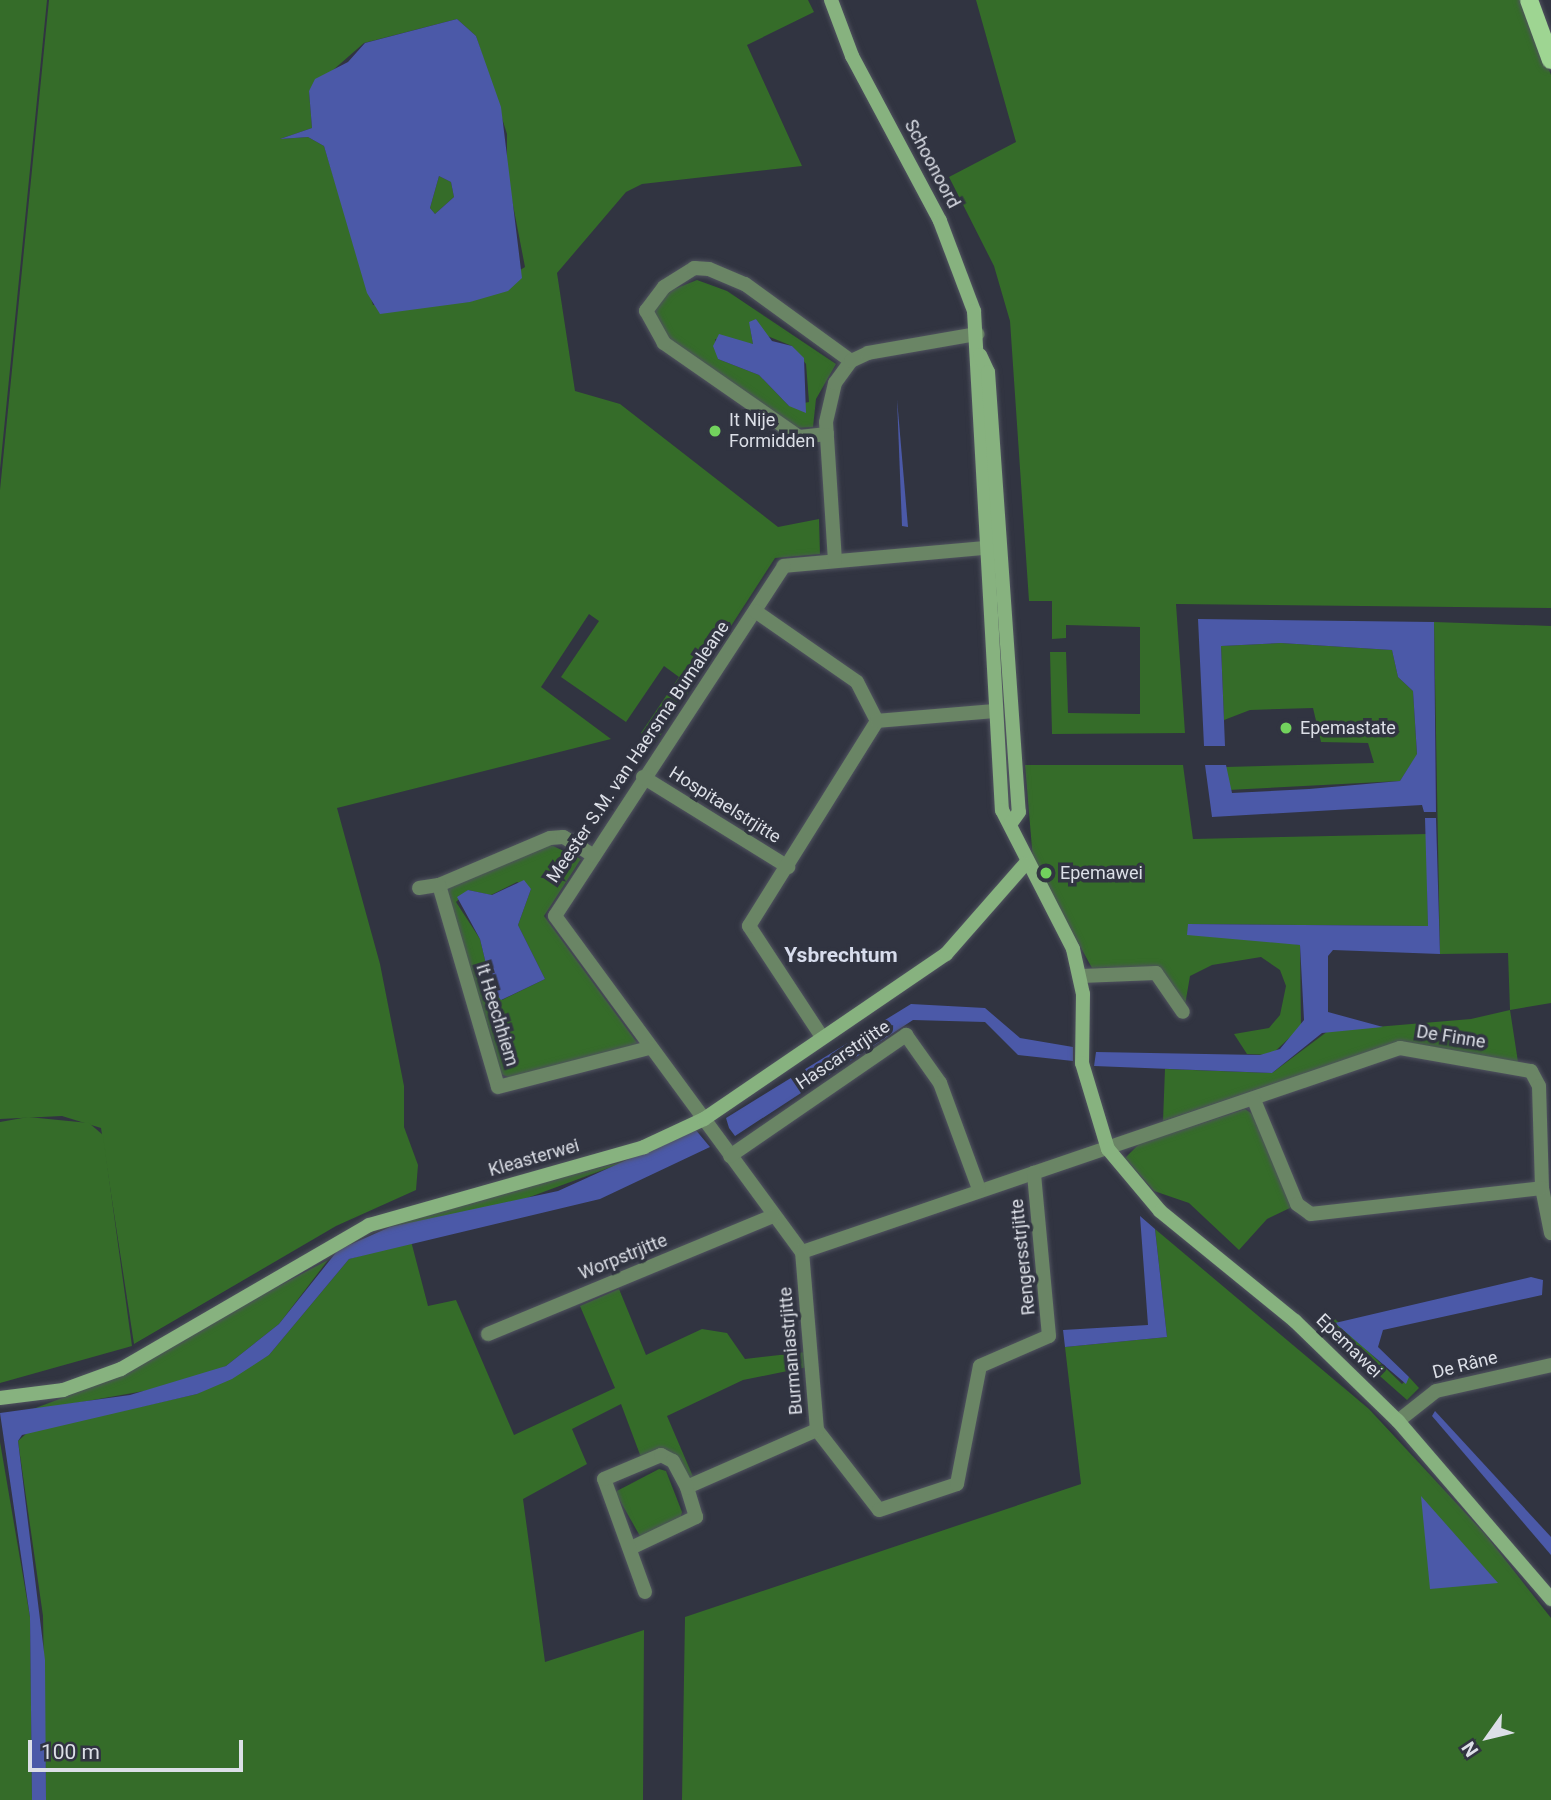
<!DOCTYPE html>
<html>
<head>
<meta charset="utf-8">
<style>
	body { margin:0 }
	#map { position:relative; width:1551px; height:1800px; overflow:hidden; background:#313441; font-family:Roboto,sans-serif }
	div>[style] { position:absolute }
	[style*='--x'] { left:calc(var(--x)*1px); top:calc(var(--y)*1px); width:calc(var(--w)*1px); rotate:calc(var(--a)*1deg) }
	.green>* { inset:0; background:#356c29 }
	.water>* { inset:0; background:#4b59a8 }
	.roads { filter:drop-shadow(0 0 2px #50535f) drop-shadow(0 0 2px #50535f) }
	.street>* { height:14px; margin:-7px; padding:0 7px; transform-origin:7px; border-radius:7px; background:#6a8565 }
	.secondary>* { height:14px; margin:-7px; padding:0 7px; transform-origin:7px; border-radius:7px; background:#87b27f }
	.primary>* { height:18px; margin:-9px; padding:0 9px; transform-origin:9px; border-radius:9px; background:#9ed592 }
	.dots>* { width:19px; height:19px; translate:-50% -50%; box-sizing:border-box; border:4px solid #313441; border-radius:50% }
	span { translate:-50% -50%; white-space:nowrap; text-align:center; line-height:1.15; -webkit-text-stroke:7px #313441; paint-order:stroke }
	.street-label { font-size:18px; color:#dcdfe7 }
	.poi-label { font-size:18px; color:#dcdfe7 }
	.left { translate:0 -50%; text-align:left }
	.quarter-label { font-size:21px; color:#d7dcec; font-weight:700 }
	.north { position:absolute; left:1453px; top:1702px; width:70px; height:70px; -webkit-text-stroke:5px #313441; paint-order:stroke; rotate:236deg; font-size:19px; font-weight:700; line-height:28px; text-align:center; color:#dcdfe7 }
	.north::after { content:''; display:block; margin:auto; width:24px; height:32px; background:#dcdfe7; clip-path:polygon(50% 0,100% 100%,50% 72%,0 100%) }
	.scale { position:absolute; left:28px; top:1740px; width:215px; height:32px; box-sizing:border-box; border:4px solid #dcdfe7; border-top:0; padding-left:9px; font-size:21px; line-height:24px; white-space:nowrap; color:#dcdfe7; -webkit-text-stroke:5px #313441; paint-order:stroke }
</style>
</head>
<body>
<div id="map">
	<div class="green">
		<i style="clip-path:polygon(0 0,47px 0,0 469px)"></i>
		<i style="clip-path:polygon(evenodd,49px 0,808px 0,814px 12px,747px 45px,802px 166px,642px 184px,626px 192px,557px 273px,575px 391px,620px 404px,778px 527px,819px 519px,820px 554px,775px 558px,656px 742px,641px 733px,679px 677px,664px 666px,626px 722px,561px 677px,599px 621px,589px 614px,541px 687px,611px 739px,337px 808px,380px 964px,404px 1086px,404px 1127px,418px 1165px,416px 1190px,336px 1226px,134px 1344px,101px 1128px,62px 1116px,0 1119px,0 490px,49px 0,457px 19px,476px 36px,507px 134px,507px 174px,525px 267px,470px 302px,373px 305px,324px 146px,308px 137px,280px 139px,312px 128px,309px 91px,364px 43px,457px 19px)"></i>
		<i style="clip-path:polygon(976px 0,1522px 0,1551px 75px,1551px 608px,1176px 604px,1185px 733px,1052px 734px,1050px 652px,1066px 652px,1068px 713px,1140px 714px,1140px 627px,1066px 625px,1066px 638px,1052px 639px,1052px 601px,1029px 601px,1010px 321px,994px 266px,949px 177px,1016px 142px)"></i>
		<i style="clip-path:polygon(439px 176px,451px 182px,454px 197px,435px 214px,430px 208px)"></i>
		<i style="clip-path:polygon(evenodd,697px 280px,727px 291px,836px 364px,816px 399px,813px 427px,796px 428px,673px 344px,654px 315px,655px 307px,667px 292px,697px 280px,756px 319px,765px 335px,792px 346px,806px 364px,809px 402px,789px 406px,759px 375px,718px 359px,715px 339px,753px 344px,750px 327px,756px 319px)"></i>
		<i style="clip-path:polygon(1434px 622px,1551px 626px,1551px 1003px,1510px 1010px,1518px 1062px,1400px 1041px,1163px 1121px,1165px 1069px,1272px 1073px,1328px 1031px,1471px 1019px,1510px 1010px,1508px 953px,1440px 954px)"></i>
		<i style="clip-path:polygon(1281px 643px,1392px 650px,1398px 677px,1413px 691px,1417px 755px,1400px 781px,1228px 790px,1226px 767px,1374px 763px,1368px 743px,1321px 742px,1313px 708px,1250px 710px,1224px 720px,1221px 646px)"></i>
		<i style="clip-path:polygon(1025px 765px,1183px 765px,1193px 839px,1427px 834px,1428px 926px,1188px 924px,1300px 945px,1301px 1027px,1271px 1055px,1247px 1054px,1234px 1034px,1269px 1028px,1280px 1015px,1286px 986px,1280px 970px,1261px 957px,1212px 965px,1190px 976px,1184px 1011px,1150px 967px,1092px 968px,1033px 860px)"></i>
		<i style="clip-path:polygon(evenodd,551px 845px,581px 859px,544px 916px,638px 1044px,510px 1078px,501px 1074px,445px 899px,449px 882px,551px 845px,517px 882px,531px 889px,518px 925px,545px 979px,502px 1000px,492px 989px,480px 939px,456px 902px,468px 890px,491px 895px,517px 882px)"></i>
		<i style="clip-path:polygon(1245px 1109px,1254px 1115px,1292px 1207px,1267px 1219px,1239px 1250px,1189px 1203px,1154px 1191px,1125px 1158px,1139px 1144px)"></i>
		<i style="clip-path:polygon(28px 1117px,89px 1123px,103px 1135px,132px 1346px,0 1383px,0 1122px)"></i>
		<i style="clip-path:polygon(630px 1160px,505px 1206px,390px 1227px,502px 1192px)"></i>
		<i style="clip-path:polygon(1155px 1229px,1369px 1409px,1485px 1534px,1551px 1618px,1551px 1800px,682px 1800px,685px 1617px,1081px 1484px,1065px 1347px,1167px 1337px)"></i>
		<i style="clip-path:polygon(411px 1241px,428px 1306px,456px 1300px,514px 1435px,615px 1388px,580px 1306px,619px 1289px,646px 1355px,702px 1329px,727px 1333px,745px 1359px,806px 1352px,807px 1367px,743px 1380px,667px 1416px,694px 1479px,685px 1479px,670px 1453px,642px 1460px,621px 1404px,572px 1429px,587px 1464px,523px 1499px,545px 1662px,644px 1630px,643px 1800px,46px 1800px,43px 1616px,18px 1441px,28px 1432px,197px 1394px,269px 1355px,349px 1259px)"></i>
		<i style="clip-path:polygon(328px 1260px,279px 1324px,226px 1366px,178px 1385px,25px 1412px,78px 1392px)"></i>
		<i style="clip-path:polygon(1335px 1319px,1402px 1384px,1409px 1377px,1419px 1388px,1407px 1400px,1321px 1324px)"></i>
		<i style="clip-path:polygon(0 1442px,30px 1617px,32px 1800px,0 1800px)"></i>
		<i style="clip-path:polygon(659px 1469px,666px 1471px,682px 1512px,680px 1520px,640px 1536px,615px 1492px)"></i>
	</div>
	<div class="water">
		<i style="clip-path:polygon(evenodd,457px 19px,476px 36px,501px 107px,522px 278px,508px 291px,470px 302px,380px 314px,367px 293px,324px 146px,308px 137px,280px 139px,312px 128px,309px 91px,315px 79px,348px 62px,365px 43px,457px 19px,439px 176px,451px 182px,454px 197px,435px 214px,430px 208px,439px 176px)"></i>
		<i style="clip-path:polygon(756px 319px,772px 341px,792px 346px,804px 358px,806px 413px,789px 406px,759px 375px,718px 359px,713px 346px,719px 334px,753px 344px,749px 322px)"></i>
		<i style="clip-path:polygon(897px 399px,908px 527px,902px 526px)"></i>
		<i style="clip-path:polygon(1198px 619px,1434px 622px,1436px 812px,1424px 812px,1422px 805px,1212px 817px,1205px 765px,1226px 765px,1232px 793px,1309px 789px,1400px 781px,1417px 754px,1413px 691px,1398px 677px,1392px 650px,1281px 643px,1221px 646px,1225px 746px,1204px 746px)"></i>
		<i style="clip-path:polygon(1425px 818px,1436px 818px,1440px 954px,1333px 950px,1328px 956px,1328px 1012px,1383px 1027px,1322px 1033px,1272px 1073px,1094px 1066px,1096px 1052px,1260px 1055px,1280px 1049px,1304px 1020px,1300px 945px,1187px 935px,1188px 924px,1428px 926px)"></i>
		<i style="clip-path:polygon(524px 880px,531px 889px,518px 925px,545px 979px,501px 1000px,492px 989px,480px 939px,457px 897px,468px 890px,492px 895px)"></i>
		<i style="clip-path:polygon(911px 1004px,985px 1008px,1020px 1038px,1073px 1047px,1073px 1061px,1018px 1055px,985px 1022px,913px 1020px,735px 1136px,729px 1128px,726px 1118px)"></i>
		<i style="clip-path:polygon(695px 1129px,710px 1147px,600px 1199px,349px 1259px,269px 1355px,232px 1379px,197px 1394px,22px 1435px,18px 1441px,45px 1660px,46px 1800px,32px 1800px,30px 1617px,0 1413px,130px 1395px,226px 1366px,279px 1324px,338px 1250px,390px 1227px,558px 1191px)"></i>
		<i style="clip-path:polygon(1140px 1216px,1155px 1229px,1167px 1337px,1065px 1347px,1063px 1330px,1148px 1325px)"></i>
		<i style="clip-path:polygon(1531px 1277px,1543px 1280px,1542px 1295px,1383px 1330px,1378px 1347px,1409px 1377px,1406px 1384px,1335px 1323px)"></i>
		<i style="clip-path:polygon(1435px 1411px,1551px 1537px,1551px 1555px,1432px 1416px)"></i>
		<i style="clip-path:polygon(1421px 1496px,1498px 1583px,1430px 1589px)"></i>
	</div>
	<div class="roads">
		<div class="street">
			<i style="--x:827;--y:434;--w:28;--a:174"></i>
			<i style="--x:799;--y:437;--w:165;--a:-145.2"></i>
			<i style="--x:664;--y:343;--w:37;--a:-119"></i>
			<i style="--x:646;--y:311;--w:30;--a:-53"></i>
			<i style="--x:664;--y:287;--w:36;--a:-32"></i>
			<i style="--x:694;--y:268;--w:15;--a:4"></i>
			<i style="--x:709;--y:269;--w:39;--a:23"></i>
			<i style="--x:745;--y:284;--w:131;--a:36"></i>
			<i style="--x:984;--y:548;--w:201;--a:174.9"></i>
			<i style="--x:784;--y:566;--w:418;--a:123.2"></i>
			<i style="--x:555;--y:916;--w:417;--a:53.7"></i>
			<i style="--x:802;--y:1252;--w:632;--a:-18.84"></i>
			<i style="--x:1400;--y:1048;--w:133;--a:10"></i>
			<i style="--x:1531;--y:1071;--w:17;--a:62"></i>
			<i style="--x:1539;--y:1086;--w:102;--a:88.3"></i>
			<i style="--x:1542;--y:1188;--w:46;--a:78.7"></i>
			<i style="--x:835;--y:561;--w:139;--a:-93.7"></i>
			<i style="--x:826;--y:422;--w:40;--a:-77"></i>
			<i style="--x:835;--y:383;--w:27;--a:-54"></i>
			<i style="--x:851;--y:361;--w:19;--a:-25"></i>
			<i style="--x:868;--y:353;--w:111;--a:-9.9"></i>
			<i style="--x:755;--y:611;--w:124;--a:34.8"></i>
			<i style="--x:857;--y:682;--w:44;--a:62.9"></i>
			<i style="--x:643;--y:777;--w:171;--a:31.8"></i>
			<i style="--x:594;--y:856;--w:36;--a:-148"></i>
			<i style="--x:563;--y:837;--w:13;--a:176"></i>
			<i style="--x:550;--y:838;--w:121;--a:157.1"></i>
			<i style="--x:439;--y:885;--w:210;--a:73.7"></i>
			<i style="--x:498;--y:1087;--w:156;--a:-14.5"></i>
			<i style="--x:419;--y:888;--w:20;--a:-9"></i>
			<i style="--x:1081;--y:976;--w:75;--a:-2.3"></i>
			<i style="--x:1156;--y:973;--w:47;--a:55.3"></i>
			<i style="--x:822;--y:1037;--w:133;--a:-123.3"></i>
			<i style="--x:749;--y:926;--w:242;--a:-58"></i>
			<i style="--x:877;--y:721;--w:117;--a:-4.9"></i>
			<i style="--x:1254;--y:1100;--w:113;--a:67.5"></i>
			<i style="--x:1297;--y:1204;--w:17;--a:36"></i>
			<i style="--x:1311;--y:1214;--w:232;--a:-6.4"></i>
			<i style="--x:730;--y:1156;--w:214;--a:-34.5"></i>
			<i style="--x:906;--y:1035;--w:59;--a:54.7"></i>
			<i style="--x:940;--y:1083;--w:113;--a:69.8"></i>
			<i style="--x:488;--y:1334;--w:308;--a:-22.5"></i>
			<i style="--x:1398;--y:1421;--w:48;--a:-38.3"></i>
			<i style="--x:1436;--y:1391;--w:118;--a:-12.7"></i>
			<i style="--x:817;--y:1430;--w:101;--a:52.2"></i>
			<i style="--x:879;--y:1510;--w:82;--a:-18.4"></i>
			<i style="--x:957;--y:1484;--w:120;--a:-79"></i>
			<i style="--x:980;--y:1366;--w:75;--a:-23.5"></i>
			<i style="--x:1049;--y:1336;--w:164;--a:-95.3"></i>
			<i style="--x:633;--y:1547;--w:70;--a:-25.5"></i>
			<i style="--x:696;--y:1517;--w:31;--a:-107"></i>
			<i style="--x:687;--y:1487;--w:142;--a:-23.7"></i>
			<i style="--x:817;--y:1430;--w:179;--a:-94.8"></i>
			<i style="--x:645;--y:1592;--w:120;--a:-109.9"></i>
			<i style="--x:604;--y:1479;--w:62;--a:-22.8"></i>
			<i style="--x:661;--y:1455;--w:13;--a:27"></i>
			<i style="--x:673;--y:1461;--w:30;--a:62"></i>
		</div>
		<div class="secondary">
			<i style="--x:831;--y:0;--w:60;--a:69.4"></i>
			<i style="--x:852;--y:56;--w:187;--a:61.9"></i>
			<i style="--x:940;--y:221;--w:96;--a:69.3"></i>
			<i style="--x:974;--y:311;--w:500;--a:86.8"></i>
			<i style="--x:1002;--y:810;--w:156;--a:62.9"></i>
			<i style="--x:1073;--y:949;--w:46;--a:77.5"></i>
			<i style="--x:1083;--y:994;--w:69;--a:90.8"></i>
			<i style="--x:1082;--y:1063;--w:90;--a:73.2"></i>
			<i style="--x:1108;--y:1149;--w:81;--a:50"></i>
			<i style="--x:1160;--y:1211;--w:174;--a:39.2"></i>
			<i style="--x:1295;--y:1321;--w:144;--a:44.2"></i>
			<i style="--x:1398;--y:1421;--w:235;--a:49.3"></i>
			<i style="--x:980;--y:355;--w:19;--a:65"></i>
			<i style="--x:988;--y:372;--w:441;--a:86"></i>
			<i style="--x:1019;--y:812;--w:14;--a:126"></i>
			<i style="--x:0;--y:1398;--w:64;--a:-7.2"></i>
			<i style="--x:63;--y:1390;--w:62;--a:-19.9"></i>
			<i style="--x:121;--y:1369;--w:287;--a:-30.1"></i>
			<i style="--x:369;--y:1225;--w:286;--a:-15.8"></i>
			<i style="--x:644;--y:1147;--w:66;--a:-25"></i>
			<i style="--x:704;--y:1119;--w:293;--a:-34.3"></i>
			<i style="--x:946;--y:954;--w:120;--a:-48.7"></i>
		</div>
		<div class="primary">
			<i style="--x:1529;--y:0;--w:64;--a:69.9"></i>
		</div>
	</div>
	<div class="dots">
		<i style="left:715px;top:431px;background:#72d25d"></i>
		<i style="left:1286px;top:728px;background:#72d25d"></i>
		<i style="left:1046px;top:873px;background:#72d25d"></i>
	</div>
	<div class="street-label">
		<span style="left:932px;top:164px;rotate:62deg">Schoonoord</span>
		<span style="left:638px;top:752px;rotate:-56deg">Meester S.M. van Haersma Bumaleane</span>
		<span style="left:725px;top:805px;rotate:32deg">Hospitaelstrjitte</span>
		<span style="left:497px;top:1015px;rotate:73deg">It Heechhiem</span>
		<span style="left:1451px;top:1037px;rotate:9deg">De Finne</span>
		<span style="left:843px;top:1055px;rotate:-34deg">Hascarstrjitte</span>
		<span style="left:534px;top:1158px;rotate:-16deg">Kleasterwei</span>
		<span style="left:623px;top:1257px;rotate:-22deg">Worpstrjitte</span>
		<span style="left:1023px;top:1257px;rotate:-96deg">Rengersstrjitte</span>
		<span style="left:1349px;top:1346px;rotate:44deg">Epemawei</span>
		<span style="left:791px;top:1351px;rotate:-95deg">Burmaniastrjitte</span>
		<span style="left:1465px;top:1365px;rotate:-14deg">De Râne</span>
	</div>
	<div class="poi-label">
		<span class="left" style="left:729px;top:431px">It Nije<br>Formidden</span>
		<span class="left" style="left:1300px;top:728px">Epemastate</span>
		<span class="left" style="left:1060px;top:873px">Epemawei</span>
	</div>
	<div class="quarter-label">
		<span style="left:841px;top:955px">Ysbrechtum</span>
	</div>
	<div class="north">N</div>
	<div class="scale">100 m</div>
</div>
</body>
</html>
